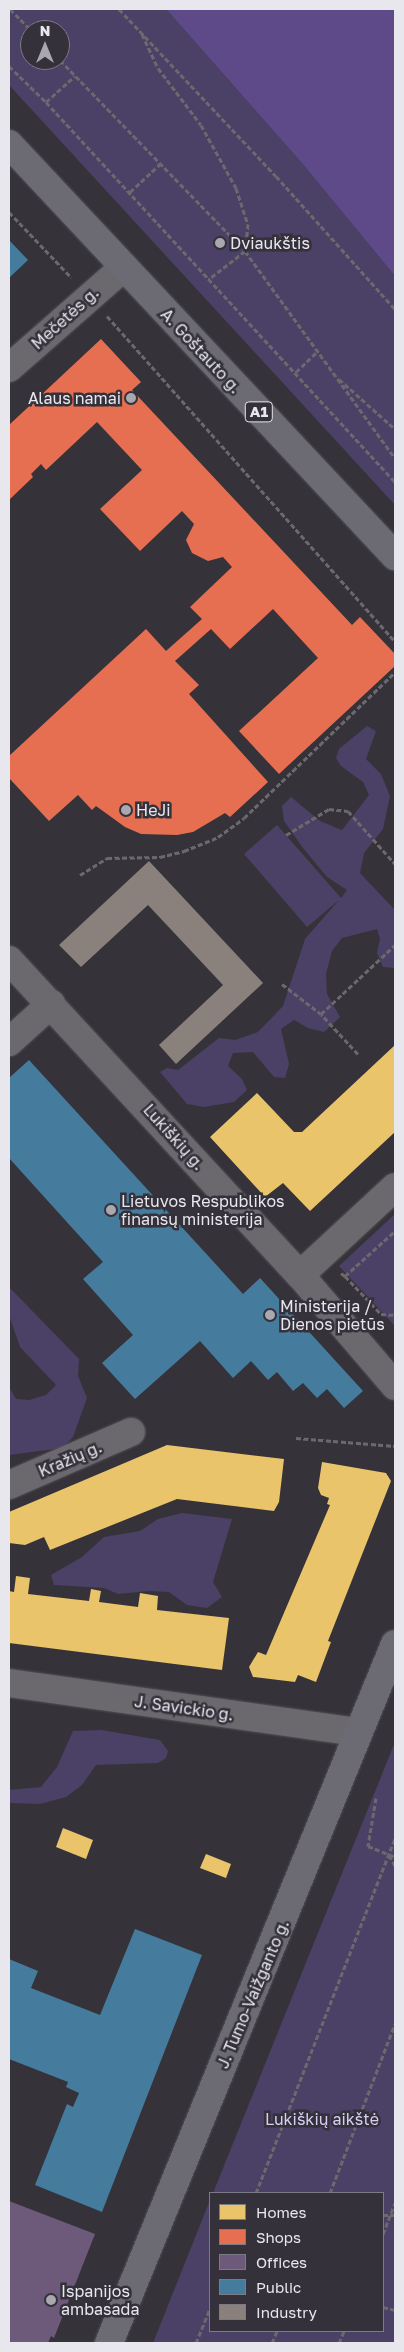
<!DOCTYPE html>
<html>
<head>
<meta charset="utf-8">
<style>
	body { margin:0 }
	#map { position:relative; width:404px; height:2352px; overflow:hidden; background:#353339; font-family:"Golos Text",sans-serif }
	div>[style] { position:absolute }
	[style*='--x'] { left:calc(var(--x)*1px); top:calc(var(--y)*1px); width:calc(var(--w)*1px); rotate:calc(var(--a)*1deg) }
	.green>* { inset:0; background:#4b4066 }
	.water>* { inset:0; background:#5e4a89 }
	.homes>* { inset:0; background:#e9c46a }
	.shops>* { inset:0; background:#e76f51 }
	.offices>* { inset:0; background:#6d597a }
	.public>* { inset:0; background:#457b9d }
	.industry>* { inset:0; background:#8a817c }
	.path>* { height:3px; margin-top:-1.5px; transform-origin:0; background:repeating-linear-gradient(90deg,#6b696e 0 5px,transparent 0 7.5px) }
	.roads { filter:drop-shadow(0 0 1px #525056) drop-shadow(0 0 1px #525056) }
	.minor>* { height:28px; margin:-14px; padding:0 14px; transform-origin:14px; border-radius:14px; background:#6b696d }
	.primary>* { height:28px; margin:-14px; padding:0 14px; transform-origin:14px; border-radius:14px; background:#6c6a73 }
	.dots>* { width:14px; height:14px; translate:-50% -50%; box-sizing:border-box; border:2px solid #34313b; border-radius:50% }
	span { translate:-50% -50%; white-space:nowrap; text-align:center; line-height:1.15; -webkit-text-stroke:5px #34313b; paint-order:stroke }
	.shield-label span { padding:1px 4px; background:#34313b; border:1px solid; border-radius:4px; -webkit-text-stroke-width:0 }
	.shield-label { font-size:15px; color:#e8e7ed; font-weight:700 }
	.poi-label { font-size:16px; color:#e8e7ed }
	.left { translate:0 -50%; text-align:left }
	.right { translate:-100% -50%; text-align:right }
	.street-label { font-size:16px; color:#e8e7ed }
	.park-label { font-size:16px; color:#d7cdf5 }
	.frame { position:absolute; inset:0; border:10px solid #e8e7ed; pointer-events:none }
	.legend { position:absolute; left:209px; top:2192px; width:175px; height:140px; box-sizing:border-box; background:#34313b; border:1px solid #7c7a82; margin:0; padding:6px 9px; list-style:none; font-size:15px; color:#e8e7ed }
	.legend li { display:flex; align-items:center; gap:10px; height:25px }
	.legend b { width:25px; border:1px solid #7c7a82 }
	.north { position:absolute; left:20px; top:20px; width:50px; height:50px; box-sizing:border-box; background:#34313b; border:1px solid #7c7a82; border-radius:50%; rotate:0deg; font-size:14px; font-weight:700; line-height:20px; text-align:center; color:#e8e7ed }
	.north::after { content:''; display:block; margin:auto; width:18px; height:22px; background:#a9a8ae; clip-path:polygon(50% 0,100% 100%,50% 72%,0 100%) }
</style>
</head>
<body>
<div id="map">
	<div class="green">
		<i style="clip-path:polygon(evenodd,9px 9px,166px 9px,301px 162px,395px 276px,395px 505px,9px 85px,9px 9px,30px 30px,60px 30px,60px 60px,30px 60px,30px 30px)"></i>
		<i style="clip-path:polygon(367px 726px,376px 731px,366px 759px,381px 774px,390px 796px,383px 829px,364px 853px,360px 873px,395px 910px,395px 968px,383px 967px,377px 953px,380px 939px,377px 929px,342px 938px,332px 951px,326px 974px,327px 994px,340px 1017px,324px 1032px,308px 1028px,294px 1020px,281px 1029px,289px 1064px,285px 1078px,274px 1077px,253px 1052px,233px 1053px,228px 1066px,242px 1079px,247px 1090px,234px 1102px,204px 1107px,187px 1104px,160px 1072px,167px 1068px,178px 1070px,219px 1038px,235px 1040px,258px 1032px,283px 1006px,305px 939px,339px 900px,307px 927px,244px 854px,277px 825px,341px 898px,347px 890px,327px 877px,303px 848px,284px 821px,282px 806px,291px 797px,320px 821px,342px 830px,369px 795px,363px 782px,341px 766px,336px 758px,339px 749px)"></i>
		<i style="clip-path:polygon(395px 1214px,395px 1326px,339px 1266px)"></i>
		<i style="clip-path:polygon(9px 1287px,79px 1359px,78px 1376px,87px 1398px,73px 1437px,63px 1448px,9px 1455px,9px 1387px,16px 1399px,29px 1400px,46px 1395px,56px 1385px,20px 1347px,9px 1315px)"></i>
		<i style="clip-path:polygon(182px 1513px,232px 1519px,213px 1582px,222px 1597px,207px 1608px,187px 1605px,169px 1592px,149px 1591px,118px 1594px,104px 1588px,54px 1585px,51px 1575px,82px 1557px,104px 1537px,140px 1531px,158px 1519px)"></i>
		<i style="clip-path:polygon(101px 1730px,160px 1740px,168px 1751px,166px 1758px,158px 1763px,96px 1765px,82px 1785px,66px 1797px,40px 1804px,9px 1803px,9px 1790px,41px 1787px,57px 1767px,73px 1731px)"></i>
		<i style="clip-path:polygon(395px 1742px,395px 2343px,153px 2343px,210px 2200px,210px 2331px,383px 2331px,383px 2193px,213px 2193px)"></i>
	</div>
	<div class="water">
		<i style="clip-path:polygon(166px 9px,395px 9px,395px 276px,301px 162px)"></i>
	</div>
	<div class="homes">
		<i style="clip-path:polygon(395px 1045px,395px 1132px,310px 1211px,283px 1183px,265px 1197px,210px 1137px,257px 1093px,294px 1132px,302px 1132px)"></i>
		<i style="clip-path:polygon(167px 1445px,284px 1459px,279px 1502px,274px 1511px,177px 1499px,50px 1550px,44px 1537px,25px 1545px,9px 1543px,9px 1512px)"></i>
		<i style="clip-path:polygon(322px 1462px,386px 1473px,391px 1481px,328px 1641px,331px 1642px,316px 1682px,298px 1675px,295px 1682px,253px 1677px,249px 1667px,258px 1652px,266px 1655px,330px 1505px,327px 1504px,329px 1498px,321px 1495px,318px 1488px)"></i>
		<i style="clip-path:polygon(16px 1576px,30px 1578px,28px 1594px,89px 1601px,91px 1589px,101px 1591px,99px 1602px,138px 1607px,140px 1593px,158px 1596px,157px 1610px,229px 1618px,222px 1670px,9px 1643px,9px 1591px,14px 1592px)"></i>
		<i style="clip-path:polygon(63px 1828px,93px 1840px,86px 1859px,56px 1847px)"></i>
		<i style="clip-path:polygon(206px 1854px,231px 1864px,226px 1878px,200px 1868px)"></i>
	</div>
	<div class="shops">
		<i style="clip-path:polygon(101px 339px,141px 382px,132px 390px,352px 625px,360px 617px,395px 654px,395px 666px,279px 774px,239px 731px,318px 658px,273px 609px,230px 649px,211px 629px,175px 661px,199px 685px,189px 694px,268px 782px,230px 817px,225px 813px,193px 832px,177px 835px,141px 834px,125px 827px,96px 806px,92px 810px,78px 795px,49px 821px,9px 778px,9px 756px,146px 629px,166px 651px,202px 619px,190px 607px,232px 567px,223px 557px,208px 561px,192px 553px,186px 540px,194px 524px,182px 511px,140px 551px,100px 509px,142px 470px,97px 422px,46px 470px,41px 464px,31px 474px,33px 477px,9px 500px,9px 425px)"></i>
	</div>
	<div class="offices">
		<i style="clip-path:polygon(9px 2201px,95px 2234px,54px 2338px,51px 2336px,48px 2343px,9px 2343px)"></i>
	</div>
	<div class="public">
		<i style="clip-path:polygon(9px 240px,28px 260px,9px 278px)"></i>
		<i style="clip-path:polygon(29px 1060px,243px 1294px,260px 1278px,363px 1391px,344px 1408px,327px 1389px,317px 1398px,303px 1383px,293px 1391px,277px 1372px,268px 1380px,251px 1361px,233px 1378px,200px 1341px,135px 1399px,102px 1363px,133px 1335px,83px 1279px,103px 1262px,9px 1158px,9px 1078px)"></i>
		<i style="clip-path:polygon(135px 1929px,202px 1955px,102px 2212px,35px 2185px,67px 2104px,73px 2107px,79px 2093px,66px 2087px,68px 2082px,9px 2059px,9px 1959px,38px 1971px,31px 1988px,100px 2015px)"></i>
	</div>
	<div class="industry">
		<i style="clip-path:polygon(149px 861px,263px 983px,176px 1064px,159px 1045px,223px 985px,148px 905px,81px 967px,59px 945px)"></i>
	</div>
	<div class="path">
		<i style="--x:10;--y:9;--w:30;--a:45"></i>
		<i style="--x:119;--y:9;--w:229;--a:46.8"></i>
		<i style="--x:276;--y:176;--w:178;--a:48.2"></i>
		<i style="--x:142;--y:34;--w:38;--a:65"></i>
		<i style="--x:158;--y:68;--w:71;--a:53"></i>
		<i style="--x:201;--y:125;--w:72;--a:60.9"></i>
		<i style="--x:236;--y:188;--w:38;--a:72"></i>
		<i style="--x:248;--y:224;--w:27;--a:96"></i>
		<i style="--x:245;--y:251;--w:46;--a:142.1"></i>
		<i style="--x:60;--y:60;--w:266;--a:45.9"></i>
		<i style="--x:245;--y:251;--w:256;--a:54.1"></i>
		<i style="--x:9;--y:66;--w:52;--a:44.2"></i>
		<i style="--x:46;--y:102;--w:516;--a:47.43"></i>
		<i style="--x:46;--y:102;--w:39;--a:-42"></i>
		<i style="--x:130;--y:192;--w:41;--a:-43"></i>
		<i style="--x:9;--y:212;--w:90;--a:46.4"></i>
		<i style="--x:107;--y:316;--w:435;--a:48.5"></i>
		<i style="--x:296;--y:372;--w:29;--a:-44"></i>
		<i style="--x:339;--y:379;--w:75;--a:41.8"></i>
		<i style="--x:286;--y:835;--w:50;--a:-31.2"></i>
		<i style="--x:329;--y:809;--w:19;--a:6"></i>
		<i style="--x:348;--y:811;--w:71;--a:48.4"></i>
		<i style="--x:80;--y:875;--w:32;--a:-32"></i>
		<i style="--x:107;--y:858;--w:53;--a:-1.1"></i>
		<i style="--x:160;--y:857;--w:25;--a:-14"></i>
		<i style="--x:184;--y:851;--w:37;--a:-22"></i>
		<i style="--x:218;--y:837;--w:32;--a:-36"></i>
		<i style="--x:244;--y:818;--w:210;--a:-44"></i>
		<i style="--x:282;--y:984;--w:49;--a:37.6"></i>
		<i style="--x:358;--y:1054;--w:54;--a:-132.8"></i>
		<i style="--x:321;--y:1014;--w:101;--a:-43"></i>
		<i style="--x:341;--y:1273;--w:5;--a:37"></i>
		<i style="--x:345;--y:1276;--w:67;--a:-42"></i>
		<i style="--x:345;--y:1276;--w:52;--a:46.5"></i>
		<i style="--x:381;--y:1314;--w:14;--a:4"></i>
		<i style="--x:296;--y:1438;--w:99;--a:4.6"></i>
		<i style="--x:376;--y:1798;--w:49;--a:99.5"></i>
		<i style="--x:368;--y:1846;--w:29;--a:22"></i>
		<i style="--x:389;--y:1855;--w:13;--a:61"></i>
		<i style="--x:256;--y:2193;--w:381;--a:-68.6"></i>
		<i style="--x:330;--y:2193;--w:181;--a:-69"></i>
		<i style="--x:383;--y:2215;--w:12;--a:0"></i>
		<i style="--x:383;--y:2234;--w:33;--a:-69"></i>
		<i style="--x:383;--y:2307;--w:12;--a:14"></i>
		<i style="--x:196;--y:2343;--w:38;--a:-68"></i>
		<i style="--x:272;--y:2343;--w:13;--a:-67"></i>
		<i style="--x:339;--y:2343;--w:13;--a:-67"></i>
	</div>
	<div class="roads">
		<div class="minor">
			<i style="--x:9;--y:368;--w:152;--a:-41.3"></i>
			<i style="--x:9;--y:960;--w:429;--a:47.3"></i>
			<i style="--x:300;--y:1275;--w:146;--a:49.4"></i>
			<i style="--x:9;--y:1042;--w:57;--a:-42.1"></i>
			<i style="--x:300;--y:1275;--w:129;--a:-42.8"></i>
			<i style="--x:9;--y:1485;--w:133;--a:-23.5"></i>
			<i style="--x:9;--y:1683;--w:353;--a:8"></i>
		</div>
		<div class="primary">
			<i style="--x:9;--y:144;--w:565;--a:46.87"></i>
			<i style="--x:109;--y:2343;--w:755;--a:-67.75"></i>
		</div>
	</div>
	<div class="dots">
		<i style="left:220px;top:243px;background:#a9a8ae"></i>
		<i style="left:131px;top:398px;background:#a9a8ae"></i>
		<i style="left:126px;top:810px;background:#a9a8ae"></i>
		<i style="left:111px;top:1210px;background:#a9a8ae"></i>
		<i style="left:270px;top:1315px;background:#a9a8ae"></i>
		<i style="left:51px;top:2300px;background:#a9a8ae"></i>
	</div>
	<div class="shield-label">
		<span style="left:259px;top:412px">A1</span>
	</div>
	<div class="poi-label">
		<span class="left" style="left:230px;top:243px">Dviaukštis</span>
		<span class="right" style="left:121px;top:398px">Alaus namai</span>
		<span class="left" style="left:136px;top:810px">HeJi</span>
		<span class="left" style="left:121px;top:1210px">Lietuvos Respublikos<br>finansų ministerija</span>
		<span class="left" style="left:280px;top:1315px">Ministerija /<br>Dienos pietūs</span>
		<span class="left" style="left:61px;top:2300px">Ispanijos<br>ambasada</span>
	</div>
	<div class="street-label">
		<span style="left:65px;top:318px;rotate:-42deg">Mečetės g.</span>
		<span style="left:201px;top:351px;rotate:47deg">A. Goštauto g.</span>
		<span style="left:174px;top:1137px;rotate:48deg">Lukiškių g.</span>
		<span style="left:70px;top:1459px;rotate:-23deg">Kražių g.</span>
		<span style="left:184px;top:1708px;rotate:8deg">J. Savickio g.</span>
		<span style="left:253px;top:1994px;rotate:-67deg">J. Tumo-Vaižganto g.</span>
	</div>
	<div class="park-label">
		<span style="left:322px;top:2119px">Lukiškių aikštė</span>
	</div>
	<div class="frame"></div>
	<ul class="legend">
	<li><b style="height:14px;background:#e9c46a"></b>Homes</li>
	<li><b style="height:14px;background:#e76f51"></b>Shops</li>
	<li><b style="height:14px;background:#6d597a"></b>Offices</li>
	<li><b style="height:14px;background:#457b9d"></b>Public</li>
	<li><b style="height:14px;background:#8a817c"></b>Industry</li>
	</ul>
	<div class="north">N</div>
</div>
</body>
</html>
